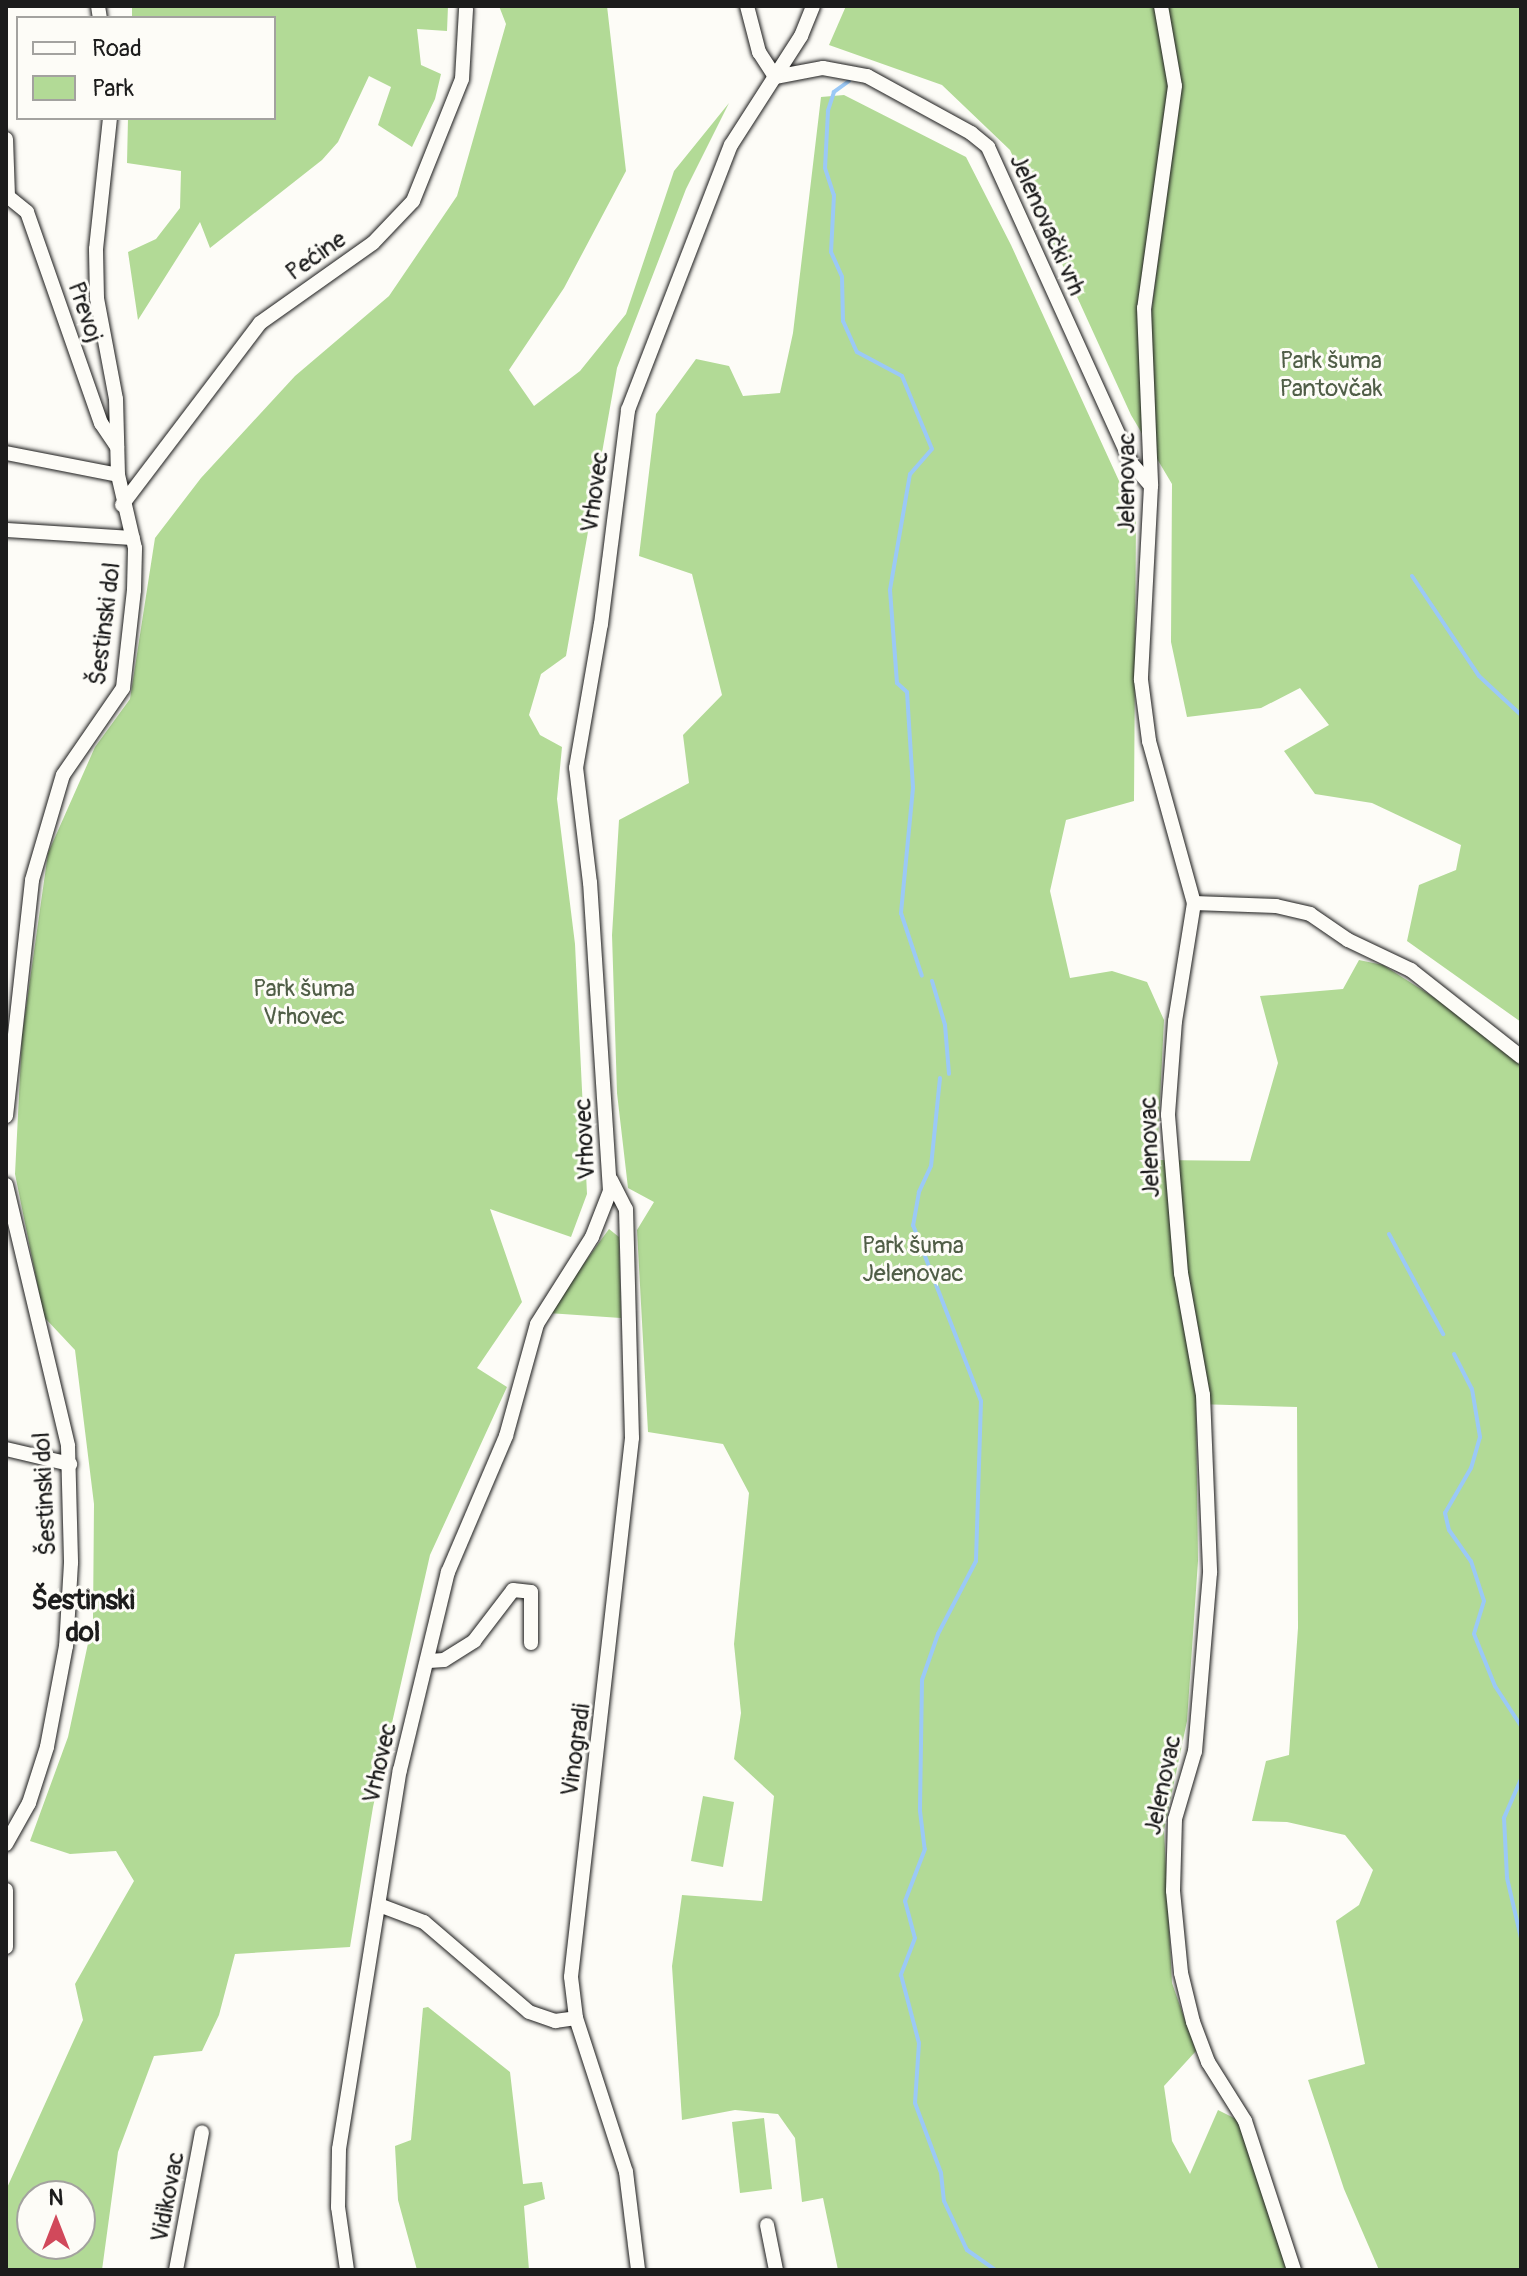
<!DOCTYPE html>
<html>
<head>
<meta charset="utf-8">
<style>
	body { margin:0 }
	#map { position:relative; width:1527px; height:2276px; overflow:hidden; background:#fdfcf7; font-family:Pangolin,sans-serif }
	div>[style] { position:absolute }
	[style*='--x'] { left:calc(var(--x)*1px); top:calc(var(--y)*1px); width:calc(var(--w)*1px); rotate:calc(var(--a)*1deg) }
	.green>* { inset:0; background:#b2da96 }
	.stream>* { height:4px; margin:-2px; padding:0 2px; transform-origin:2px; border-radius:2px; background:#9bc9f6 }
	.roads { filter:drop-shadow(0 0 2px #1c1c1c) drop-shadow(0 0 2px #1c1c1c) }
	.minor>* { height:14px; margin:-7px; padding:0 7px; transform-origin:7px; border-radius:7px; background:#fdfcf7 }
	span { translate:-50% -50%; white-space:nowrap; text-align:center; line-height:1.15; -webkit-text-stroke:6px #fdfcf7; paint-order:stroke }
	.street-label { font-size:24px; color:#1c1c1c }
	.park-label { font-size:24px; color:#505e47 }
	.quarter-label { font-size:28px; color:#1c1c1c; font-weight:700 }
	.frame { position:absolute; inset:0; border:8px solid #1c1c1c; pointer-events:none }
	.legend { position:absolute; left:16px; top:16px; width:260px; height:104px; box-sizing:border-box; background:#fdfcf7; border:2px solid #a3a29f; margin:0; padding:10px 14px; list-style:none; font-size:24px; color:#1c1c1c }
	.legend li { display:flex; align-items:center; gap:16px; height:40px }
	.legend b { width:40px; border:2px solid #a3a29f }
	.north { position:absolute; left:16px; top:2180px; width:80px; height:80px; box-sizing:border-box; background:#fdfcf7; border:2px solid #a3a29f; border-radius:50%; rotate:0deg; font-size:22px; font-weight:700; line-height:32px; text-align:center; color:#1c1c1c }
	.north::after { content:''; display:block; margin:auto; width:28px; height:36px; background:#d1495b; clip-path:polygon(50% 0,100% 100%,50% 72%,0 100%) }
</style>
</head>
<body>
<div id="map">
	<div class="green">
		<i style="clip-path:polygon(132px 6px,448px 6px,447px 31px,417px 29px,421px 65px,441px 74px,435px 99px,412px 147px,378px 125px,391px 87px,369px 76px,338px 142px,322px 160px,210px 248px,200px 222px,138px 320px,128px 252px,156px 239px,180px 208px,181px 171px,127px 163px,128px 118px,274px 118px,274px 18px,132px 18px)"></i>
		<i style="clip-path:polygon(evenodd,499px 6px,607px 6px,626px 171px,564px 288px,509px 370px,534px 406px,580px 371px,626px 314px,674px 171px,729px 103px,686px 189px,617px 368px,566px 656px,541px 674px,529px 715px,540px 735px,562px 747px,557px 799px,575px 944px,587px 1194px,571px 1237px,490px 1209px,522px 1302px,477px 1368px,507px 1387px,430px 1555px,373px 1807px,350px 1947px,235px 1954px,219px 2015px,202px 2051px,154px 2056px,118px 2152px,102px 2270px,6px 2270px,6px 2190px,83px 2020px,75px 1984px,134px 1881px,116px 1851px,70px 1854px,30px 1841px,68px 1737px,93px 1620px,94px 1504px,75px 1350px,44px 1317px,15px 1174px,22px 1036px,48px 853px,95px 747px,130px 699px,155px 538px,201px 478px,295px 376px,389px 296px,457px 196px,506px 24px,499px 6px,32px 2196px,80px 2196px,80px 2244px,32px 2244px,32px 2196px)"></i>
		<i style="clip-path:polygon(846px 6px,1154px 6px,1170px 76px,1143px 267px,1151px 316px,1179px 84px,1163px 6px,1521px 6px,1521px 1022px,1407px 941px,1419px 885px,1456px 870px,1461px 845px,1372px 803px,1315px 794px,1284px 751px,1329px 725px,1300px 688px,1261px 708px,1187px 717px,1171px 642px,1172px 484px,1131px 415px,1010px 150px,942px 85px,829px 45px)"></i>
		<i style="clip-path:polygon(844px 95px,966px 157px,1011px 245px,1136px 518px,1134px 801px,1066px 820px,1050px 891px,1070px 978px,1112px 971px,1147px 982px,1164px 1020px,1157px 1160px,1250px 1161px,1278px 1063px,1260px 996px,1343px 989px,1359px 960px,1383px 965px,1435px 998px,1521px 1064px,1521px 2270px,1379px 2270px,1344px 2189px,1308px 2080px,1365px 2064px,1336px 1921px,1359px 1905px,1373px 1870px,1345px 1835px,1287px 1822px,1252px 1821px,1266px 1761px,1289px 1755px,1298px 1628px,1297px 1407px,1196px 1404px,1198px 1561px,1187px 1721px,1164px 1830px,1172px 1983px,1196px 2051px,1164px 2086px,1172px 2141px,1190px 2174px,1218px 2110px,1240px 2121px,1291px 2270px,838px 2270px,823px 2198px,802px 2202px,795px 2138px,778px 2114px,735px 2110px,682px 2120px,672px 1966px,682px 1895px,762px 1901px,774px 1796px,734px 1759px,741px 1713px,734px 1644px,749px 1493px,723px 1444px,648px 1432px,637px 1230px,654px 1202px,628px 1188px,617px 1093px,612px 935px,619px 820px,689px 783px,683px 735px,722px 695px,692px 574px,639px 556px,656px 414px,696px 359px,729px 366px,743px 396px,780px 393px,793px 333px,821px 97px)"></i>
		<i style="clip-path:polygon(609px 1229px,619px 1237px,621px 1318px,548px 1313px)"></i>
		<i style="clip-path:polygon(703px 1796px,734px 1802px,723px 1867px,691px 1861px)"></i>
		<i style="clip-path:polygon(428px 2007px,510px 2072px,523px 2184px,542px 2182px,545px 2199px,524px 2206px,529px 2270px,417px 2270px,398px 2200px,395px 2146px,411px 2140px,423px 2008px)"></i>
		<i style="clip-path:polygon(764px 2118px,772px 2189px,740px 2193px,732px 2122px)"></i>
	</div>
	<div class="stream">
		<i style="--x:849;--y:81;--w:19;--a:144"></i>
		<i style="--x:834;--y:92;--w:20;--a:108"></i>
		<i style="--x:828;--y:111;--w:57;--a:93"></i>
		<i style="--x:825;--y:168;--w:28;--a:72"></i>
		<i style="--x:834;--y:195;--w:57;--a:93"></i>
		<i style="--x:831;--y:252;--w:27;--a:66"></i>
		<i style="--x:842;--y:277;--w:44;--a:88.7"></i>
		<i style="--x:843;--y:321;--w:34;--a:66"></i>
		<i style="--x:857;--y:352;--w:51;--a:28.1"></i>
		<i style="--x:902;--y:376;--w:79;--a:67.7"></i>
		<i style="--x:932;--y:449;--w:33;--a:131"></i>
		<i style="--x:910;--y:474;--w:118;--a:99.8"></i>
		<i style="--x:890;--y:590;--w:93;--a:85.7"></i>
		<i style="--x:897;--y:683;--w:13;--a:42"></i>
		<i style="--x:907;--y:692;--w:96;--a:86.4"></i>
		<i style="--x:913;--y:788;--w:126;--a:95.5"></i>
		<i style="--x:901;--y:913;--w:66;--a:71.6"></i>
		<i style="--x:1412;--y:576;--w:120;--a:56.2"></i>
		<i style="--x:1479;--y:676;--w:57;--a:42.9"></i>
		<i style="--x:932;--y:981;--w:46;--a:73.5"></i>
		<i style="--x:945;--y:1025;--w:49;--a:85.3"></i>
		<i style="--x:940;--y:1078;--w:88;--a:95.8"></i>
		<i style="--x:931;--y:1166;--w:29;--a:115"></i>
		<i style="--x:919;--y:1192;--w:34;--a:100"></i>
		<i style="--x:913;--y:1225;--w:189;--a:68.9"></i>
		<i style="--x:981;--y:1401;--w:160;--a:91.8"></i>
		<i style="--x:976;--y:1561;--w:82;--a:117.5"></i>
		<i style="--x:938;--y:1634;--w:49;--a:109.2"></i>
		<i style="--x:922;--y:1680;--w:131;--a:90.9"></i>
		<i style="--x:920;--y:1811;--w:38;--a:83"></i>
		<i style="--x:925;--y:1849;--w:56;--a:111"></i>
		<i style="--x:905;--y:1901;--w:38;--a:75"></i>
		<i style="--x:915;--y:1938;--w:40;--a:111"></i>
		<i style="--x:901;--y:1975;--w:70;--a:75.2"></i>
		<i style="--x:919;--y:2043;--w:60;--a:93.8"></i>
		<i style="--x:915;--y:2103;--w:75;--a:69.6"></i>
		<i style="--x:941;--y:2173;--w:28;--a:84"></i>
		<i style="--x:944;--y:2201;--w:54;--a:64.9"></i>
		<i style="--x:967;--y:2250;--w:35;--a:35"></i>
		<i style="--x:1389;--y:1234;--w:114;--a:61.6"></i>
		<i style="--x:1454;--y:1354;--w:39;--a:63"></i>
		<i style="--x:1472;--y:1389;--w:49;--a:80.5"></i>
		<i style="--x:1480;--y:1437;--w:32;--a:106"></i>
		<i style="--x:1471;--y:1468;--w:52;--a:120"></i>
		<i style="--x:1445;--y:1513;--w:17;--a:77"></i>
		<i style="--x:1449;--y:1530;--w:38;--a:55"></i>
		<i style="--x:1471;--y:1561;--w:42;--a:72"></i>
		<i style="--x:1484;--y:1601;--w:34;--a:107"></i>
		<i style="--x:1474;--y:1634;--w:56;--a:68"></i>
		<i style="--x:1495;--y:1686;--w:48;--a:57"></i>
		<i style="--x:1521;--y:1779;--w:43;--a:113.6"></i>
		<i style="--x:1504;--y:1818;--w:60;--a:87.1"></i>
		<i style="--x:1507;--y:1878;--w:62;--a:76.9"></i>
	</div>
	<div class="roads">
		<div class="minor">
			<i style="--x:98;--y:6;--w:12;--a:81"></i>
			<i style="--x:747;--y:6;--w:48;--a:75.4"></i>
			<i style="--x:759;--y:52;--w:30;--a:57"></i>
			<i style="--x:775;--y:77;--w:49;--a:-10.6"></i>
			<i style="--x:823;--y:68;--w:45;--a:10.3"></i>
			<i style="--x:867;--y:76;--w:119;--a:28.7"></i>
			<i style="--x:971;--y:133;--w:22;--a:39"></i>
			<i style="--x:988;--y:147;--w:348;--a:65.6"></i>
			<i style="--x:1132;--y:464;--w:29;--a:49"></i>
			<i style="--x:1161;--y:6;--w:81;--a:80.1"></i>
			<i style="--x:1175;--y:86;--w:224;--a:97.9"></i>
			<i style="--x:1144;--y:308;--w:178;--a:87.7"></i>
			<i style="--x:1151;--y:486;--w:194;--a:93"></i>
			<i style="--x:1141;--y:680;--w:62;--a:82.5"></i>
			<i style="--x:1149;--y:741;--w:168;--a:74.5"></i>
			<i style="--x:1194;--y:903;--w:120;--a:99.1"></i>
			<i style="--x:1175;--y:1021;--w:94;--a:94.3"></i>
			<i style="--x:1168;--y:1115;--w:159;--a:85.3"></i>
			<i style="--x:1181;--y:1273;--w:124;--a:79.8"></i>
			<i style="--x:1203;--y:1395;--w:178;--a:87.7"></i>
			<i style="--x:1210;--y:1573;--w:179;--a:94.8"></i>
			<i style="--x:1195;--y:1751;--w:71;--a:106.4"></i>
			<i style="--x:1175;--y:1819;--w:72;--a:91.6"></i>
			<i style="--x:1173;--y:1891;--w:82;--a:84.4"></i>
			<i style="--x:1181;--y:1973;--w:50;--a:76.2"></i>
			<i style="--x:1193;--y:2022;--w:43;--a:69.4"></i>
			<i style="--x:1208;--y:2062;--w:70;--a:57.9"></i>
			<i style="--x:1245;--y:2121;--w:157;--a:71.8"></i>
			<i style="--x:6;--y:139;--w:57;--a:88"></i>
			<i style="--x:6;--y:195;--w:27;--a:39"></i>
			<i style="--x:27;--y:212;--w:224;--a:70.7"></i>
			<i style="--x:101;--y:423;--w:29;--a:56"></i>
			<i style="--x:6;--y:453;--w:114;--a:11.1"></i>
			<i style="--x:122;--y:505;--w:228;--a:-52.8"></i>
			<i style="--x:260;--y:323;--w:138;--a:-35.3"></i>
			<i style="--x:373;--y:243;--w:58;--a:-46.4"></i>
			<i style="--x:413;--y:201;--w:131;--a:-68.1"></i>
			<i style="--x:462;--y:79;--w:70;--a:-86.7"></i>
			<i style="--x:6;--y:530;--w:127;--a:3.6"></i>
			<i style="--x:1194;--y:903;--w:82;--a:2.1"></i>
			<i style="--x:1276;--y:906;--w:35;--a:13"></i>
			<i style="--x:1310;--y:914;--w:46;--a:34.4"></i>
			<i style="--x:1348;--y:940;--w:70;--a:25.5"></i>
			<i style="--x:1411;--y:970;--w:140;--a:38.3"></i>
			<i style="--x:6;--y:1116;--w:237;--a:-83.7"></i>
			<i style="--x:32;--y:880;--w:109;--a:-73.6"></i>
			<i style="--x:63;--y:775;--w:106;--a:-55.4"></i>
			<i style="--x:123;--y:688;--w:99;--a:-83.6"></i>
			<i style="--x:134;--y:590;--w:42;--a:-88.6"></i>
			<i style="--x:135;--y:548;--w:75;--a:-103.1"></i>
			<i style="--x:118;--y:475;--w:76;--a:-91.5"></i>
			<i style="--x:116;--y:399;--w:103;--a:-100.7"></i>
			<i style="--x:97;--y:298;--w:49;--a:-91.2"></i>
			<i style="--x:96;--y:249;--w:132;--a:-83.9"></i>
			<i style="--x:611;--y:1180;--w:33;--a:63"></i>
			<i style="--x:626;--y:1209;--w:229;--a:88.5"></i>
			<i style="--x:632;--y:1438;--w:542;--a:96.46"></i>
			<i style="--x:571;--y:1977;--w:41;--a:83"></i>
			<i style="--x:576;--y:2018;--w:162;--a:72"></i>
			<i style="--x:626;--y:2172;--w:99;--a:83"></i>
			<i style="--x:6;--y:1185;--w:268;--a:76.6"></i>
			<i style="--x:68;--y:1446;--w:117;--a:88.5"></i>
			<i style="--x:71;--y:1563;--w:83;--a:93.4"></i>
			<i style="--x:66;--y:1646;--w:103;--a:100.7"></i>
			<i style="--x:47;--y:1747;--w:59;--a:107.8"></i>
			<i style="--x:29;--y:1803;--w:47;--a:119.3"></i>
			<i style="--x:6;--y:1449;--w:66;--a:13.2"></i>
			<i style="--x:429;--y:1661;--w:15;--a:-4"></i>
			<i style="--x:444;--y:1660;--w:36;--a:-32"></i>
			<i style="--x:474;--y:1641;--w:64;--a:-52.6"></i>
			<i style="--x:513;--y:1590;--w:18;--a:6"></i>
			<i style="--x:531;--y:1592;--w:51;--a:90"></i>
			<i style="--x:6;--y:1890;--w:57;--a:90"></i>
			<i style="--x:379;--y:1905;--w:48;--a:20.7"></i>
			<i style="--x:424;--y:1922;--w:138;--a:40.6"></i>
			<i style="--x:529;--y:2012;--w:28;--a:19"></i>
			<i style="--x:555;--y:2021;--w:21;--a:-8"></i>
			<i style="--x:767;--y:2225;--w:46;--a:78.7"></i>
			<i style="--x:176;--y:2270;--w:140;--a:-79.3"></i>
			<i style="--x:347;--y:2270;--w:64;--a:-98.1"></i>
			<i style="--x:338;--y:2207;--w:58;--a:-89"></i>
			<i style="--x:339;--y:2149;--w:384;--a:-80.9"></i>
			<i style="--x:400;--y:1770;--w:204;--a:-76.4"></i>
			<i style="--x:448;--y:1572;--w:148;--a:-66.9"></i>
			<i style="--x:506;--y:1436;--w:116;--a:-74.5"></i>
			<i style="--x:537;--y:1324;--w:103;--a:-57.7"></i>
			<i style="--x:592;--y:1237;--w:49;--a:-68.6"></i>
			<i style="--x:610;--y:1191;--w:309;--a:-93.7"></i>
			<i style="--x:590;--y:883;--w:116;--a:-96.9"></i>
			<i style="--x:576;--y:768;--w:146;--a:-80.2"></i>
			<i style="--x:601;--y:624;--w:216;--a:-82.8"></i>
			<i style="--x:628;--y:410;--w:284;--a:-68.8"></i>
			<i style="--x:731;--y:145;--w:130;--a:-57.3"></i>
			<i style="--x:801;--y:36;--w:32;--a:-68"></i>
		</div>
	</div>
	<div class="street-label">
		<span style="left:1047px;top:225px;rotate:66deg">Jelenovački vrh</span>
		<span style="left:316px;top:256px;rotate:-35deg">Pećine</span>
		<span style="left:85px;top:312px;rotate:71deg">Prevoj</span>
		<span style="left:1127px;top:483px;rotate:-90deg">Jelenovac</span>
		<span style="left:595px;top:492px;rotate:-82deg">Vrhovec</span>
		<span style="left:105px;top:624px;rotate:-83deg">Šestinski dol</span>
		<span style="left:585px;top:1139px;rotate:-93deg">Vrhovec</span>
		<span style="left:1150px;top:1147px;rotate:-92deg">Jelenovac</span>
		<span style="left:45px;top:1494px;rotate:-93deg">Šestinski dol</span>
		<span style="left:576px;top:1750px;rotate:-82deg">Vinogradi</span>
		<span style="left:380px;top:1763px;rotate:-77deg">Vrhovec</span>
		<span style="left:1163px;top:1785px;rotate:-78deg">Jelenovac</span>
		<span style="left:168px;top:2197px;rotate:-79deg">Vidikovac</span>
	</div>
	<div class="park-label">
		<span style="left:1331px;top:375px">Park šuma<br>Pantovčak</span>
		<span style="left:304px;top:1003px">Park šuma<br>Vrhovec</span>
		<span style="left:913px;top:1260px">Park šuma<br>Jelenovac</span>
	</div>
	<div class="quarter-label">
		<span style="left:83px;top:1617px">Šestinski<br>dol</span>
	</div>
	<div class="frame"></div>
	<ul class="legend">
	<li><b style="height:10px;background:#fdfcf7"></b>Road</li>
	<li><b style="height:22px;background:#b2da96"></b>Park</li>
	</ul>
	<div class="north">N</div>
</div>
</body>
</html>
